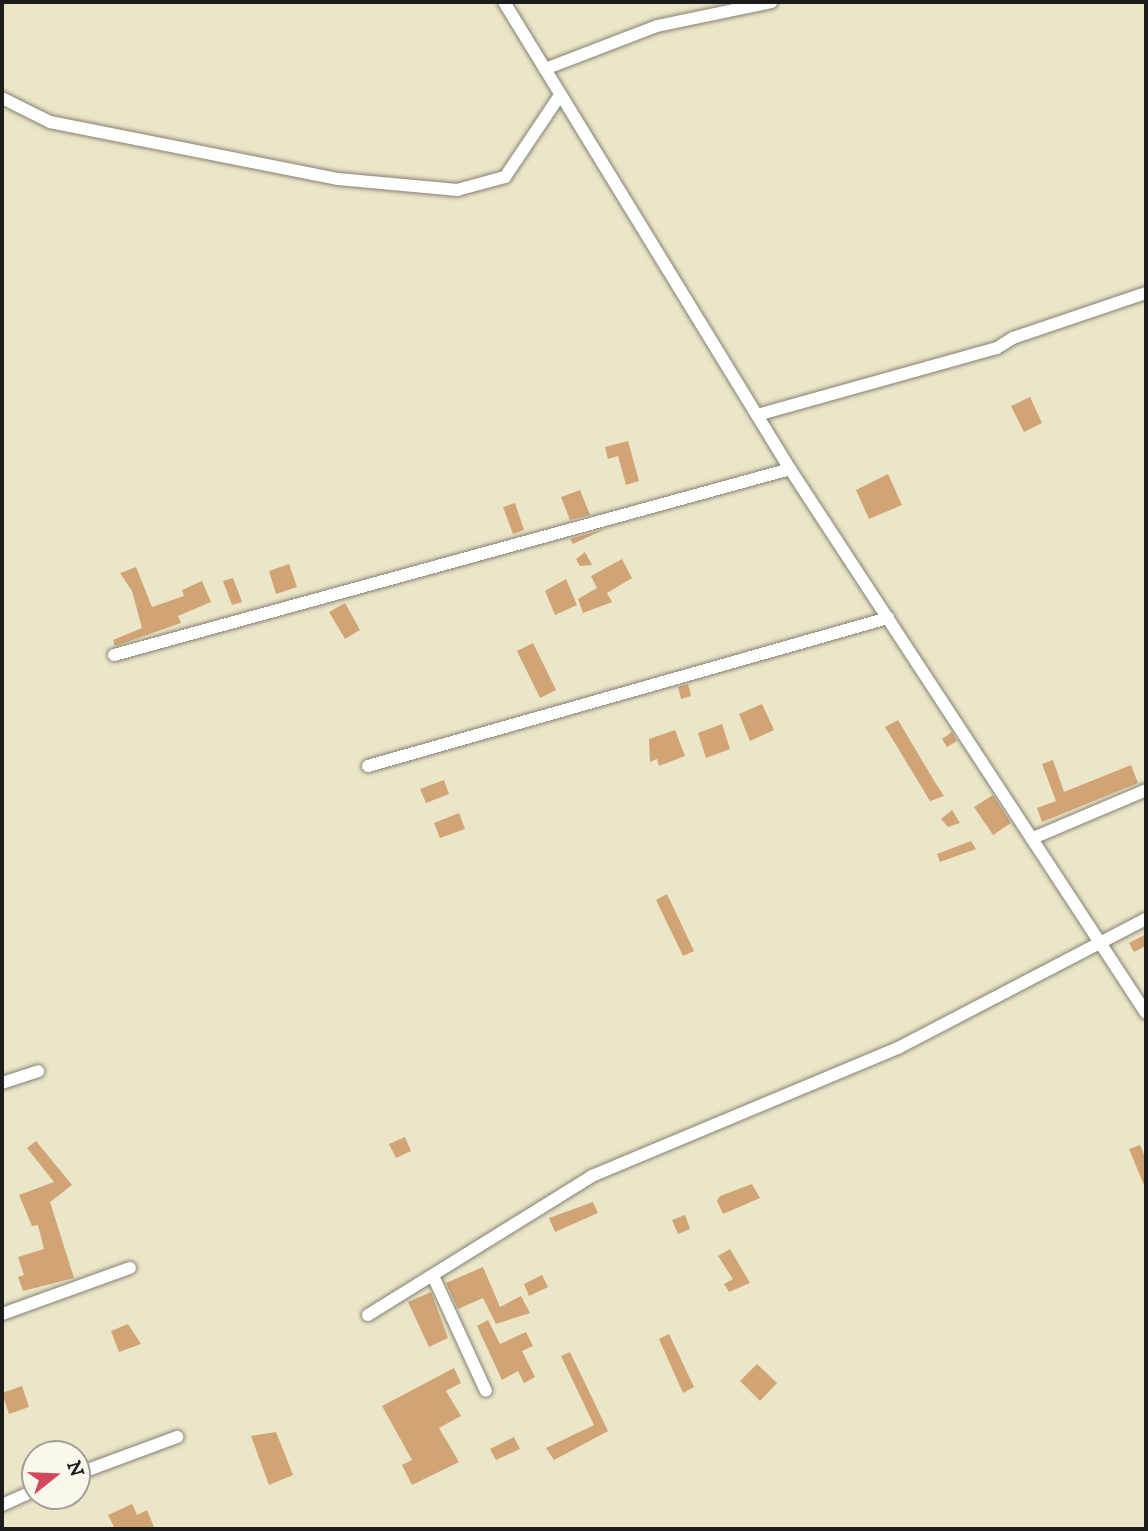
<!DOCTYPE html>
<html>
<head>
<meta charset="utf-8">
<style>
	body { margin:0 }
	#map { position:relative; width:1148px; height:1531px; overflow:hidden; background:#ebe6c8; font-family:"IM FELL DW Pica",serif }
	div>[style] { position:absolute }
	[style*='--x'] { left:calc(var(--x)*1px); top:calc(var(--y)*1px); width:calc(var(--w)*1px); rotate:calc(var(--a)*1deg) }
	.building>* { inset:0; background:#d1a476 }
	.roads { filter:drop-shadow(0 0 2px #848172) drop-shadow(0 0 2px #848172) }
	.street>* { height:12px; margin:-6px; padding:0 6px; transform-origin:6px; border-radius:6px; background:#fff }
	span { translate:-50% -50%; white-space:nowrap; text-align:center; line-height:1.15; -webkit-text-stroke:7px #fbf7ec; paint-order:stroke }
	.frame { position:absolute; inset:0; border:4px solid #1c1c1c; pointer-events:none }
	.north { position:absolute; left:21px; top:1440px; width:70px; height:70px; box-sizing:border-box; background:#fbf7ec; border:2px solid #a29f99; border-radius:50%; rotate:72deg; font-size:19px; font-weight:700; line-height:28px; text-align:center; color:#1c1c1c }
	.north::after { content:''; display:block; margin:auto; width:24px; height:32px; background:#d1495b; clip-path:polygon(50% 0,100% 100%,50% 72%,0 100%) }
</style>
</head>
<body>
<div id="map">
	<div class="building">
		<i style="clip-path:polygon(1030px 397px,1042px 423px,1024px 432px,1011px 406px)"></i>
		<i style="clip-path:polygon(628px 441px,639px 481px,626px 485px,618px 456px,608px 459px,605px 447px)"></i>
		<i style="clip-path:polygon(888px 474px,902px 505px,869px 519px,856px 490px)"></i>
		<i style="clip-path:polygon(580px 490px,590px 515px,570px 520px,561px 497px)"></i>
		<i style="clip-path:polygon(515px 503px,524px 530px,513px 534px,503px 507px)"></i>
		<i style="clip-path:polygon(605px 529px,573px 544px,570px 539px)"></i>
		<i style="clip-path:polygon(585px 552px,592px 565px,580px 566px,576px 559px)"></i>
		<i style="clip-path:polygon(622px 559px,632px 578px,607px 593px,612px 602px,583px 613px,578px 599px,597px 588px,591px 576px)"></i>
		<i style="clip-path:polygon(289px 564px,297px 587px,276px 594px,269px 571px)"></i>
		<i style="clip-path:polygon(136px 567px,152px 607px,184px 596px,182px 590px,202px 581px,211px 602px,178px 616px,181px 623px,115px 646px,113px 640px,142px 628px,132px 591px,120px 573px)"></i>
		<i style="clip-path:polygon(233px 578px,242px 602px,232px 605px,223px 581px)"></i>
		<i style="clip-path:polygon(566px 579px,577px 605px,555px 615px,545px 591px)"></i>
		<i style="clip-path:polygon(345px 603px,360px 630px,345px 639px,329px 612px)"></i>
		<i style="clip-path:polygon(533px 643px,556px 690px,540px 698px,517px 651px)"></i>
		<i style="clip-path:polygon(688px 684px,691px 696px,681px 699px,678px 687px)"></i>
		<i style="clip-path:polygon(762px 704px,774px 730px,750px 741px,739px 714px)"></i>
		<i style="clip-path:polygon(898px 720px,936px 784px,944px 796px,930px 801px,893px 740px,885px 727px)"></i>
		<i style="clip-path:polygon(722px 724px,730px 749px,706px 758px,698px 733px)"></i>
		<i style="clip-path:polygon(675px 730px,685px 756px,659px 766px,657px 759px,650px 762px,649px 739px)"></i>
		<i style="clip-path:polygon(952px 732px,957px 741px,947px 747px,942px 739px)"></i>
		<i style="clip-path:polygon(1053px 760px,1064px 792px,1131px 765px,1138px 783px,1042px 822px,1037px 808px,1056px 801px,1042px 764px)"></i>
		<i style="clip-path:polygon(444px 780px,449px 794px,426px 803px,420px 789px)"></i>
		<i style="clip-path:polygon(993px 795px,1011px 823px,993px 835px,974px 807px)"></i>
		<i style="clip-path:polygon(952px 810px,960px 823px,948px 827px,941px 819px)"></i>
		<i style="clip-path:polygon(459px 813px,465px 829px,440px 838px,434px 823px)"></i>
		<i style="clip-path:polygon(971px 841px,976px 849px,940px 862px,937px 854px)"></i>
		<i style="clip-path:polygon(667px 894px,694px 951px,683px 956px,656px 900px)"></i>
		<i style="clip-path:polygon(1146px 934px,1146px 946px,1134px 952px,1129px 943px)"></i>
		<i style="clip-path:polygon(405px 1137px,411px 1151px,396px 1158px,389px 1144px)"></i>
		<i style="clip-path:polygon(36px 1141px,72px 1185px,50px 1202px,74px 1278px,23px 1291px,18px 1277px,24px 1275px,18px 1257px,44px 1249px,38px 1225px,32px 1226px,19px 1195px,54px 1182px,27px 1148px)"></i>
		<i style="clip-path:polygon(1140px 1145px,1146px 1159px,1146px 1190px,1129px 1149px)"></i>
		<i style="clip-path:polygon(752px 1184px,760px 1198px,723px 1214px,717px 1201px,720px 1196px)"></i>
		<i style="clip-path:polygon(593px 1202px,598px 1213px,555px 1232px,549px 1218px)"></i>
		<i style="clip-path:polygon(685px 1215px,690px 1229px,678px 1234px,672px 1220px)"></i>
		<i style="clip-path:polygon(730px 1249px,750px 1283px,729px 1292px,724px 1284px,733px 1279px,718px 1256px)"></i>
		<i style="clip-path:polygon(483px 1267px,500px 1307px,521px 1296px,530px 1313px,496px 1324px,483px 1298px,458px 1309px,446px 1283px)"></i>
		<i style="clip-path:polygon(542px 1275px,548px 1287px,529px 1296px,524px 1284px)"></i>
		<i style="clip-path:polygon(431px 1292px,448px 1338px,429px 1347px,408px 1302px)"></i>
		<i style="clip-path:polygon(488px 1320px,500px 1344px,526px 1332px,533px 1346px,522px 1351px,535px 1377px,524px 1383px,518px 1371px,502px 1380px,477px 1326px)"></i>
		<i style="clip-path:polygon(128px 1324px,141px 1344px,119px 1352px,111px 1331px)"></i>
		<i style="clip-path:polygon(669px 1334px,694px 1387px,683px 1393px,659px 1339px)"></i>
		<i style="clip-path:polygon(570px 1352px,608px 1431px,554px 1460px,546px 1448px,594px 1425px,561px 1356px)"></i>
		<i style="clip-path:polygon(757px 1364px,777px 1383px,760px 1401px,740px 1381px)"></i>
		<i style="clip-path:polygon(454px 1368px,461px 1383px,446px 1391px,461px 1416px,439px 1428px,459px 1462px,412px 1485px,402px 1465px,412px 1460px,382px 1406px)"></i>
		<i style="clip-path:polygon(22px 1386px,29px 1407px,9px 1414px,2px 1393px)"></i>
		<i style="clip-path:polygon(276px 1432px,293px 1475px,269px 1485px,251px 1436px)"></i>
		<i style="clip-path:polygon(514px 1437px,520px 1449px,496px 1460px,490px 1449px)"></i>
		<i style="clip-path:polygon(132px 1504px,137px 1515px,147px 1510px,154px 1527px,115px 1529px,108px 1515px)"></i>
	</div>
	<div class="roads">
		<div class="street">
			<i style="--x:504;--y:2;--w:548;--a:58.52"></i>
			<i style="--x:790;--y:469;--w:650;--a:56.8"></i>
			<i style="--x:545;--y:69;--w:120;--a:-21"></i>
			<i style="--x:657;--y:26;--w:117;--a:-11.8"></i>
			<i style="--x:2;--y:98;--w:54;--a:26.6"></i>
			<i style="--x:50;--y:122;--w:294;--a:11.2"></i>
			<i style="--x:338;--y:179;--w:120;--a:5.3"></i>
			<i style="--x:457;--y:190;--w:50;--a:-15.2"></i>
			<i style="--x:505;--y:177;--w:99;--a:-56.1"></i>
			<i style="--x:757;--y:415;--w:249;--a:-15.6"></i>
			<i style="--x:997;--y:348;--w:19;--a:-32"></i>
			<i style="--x:1013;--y:338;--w:140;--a:-18.7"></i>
			<i style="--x:114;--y:655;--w:701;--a:-15.38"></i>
			<i style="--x:368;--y:766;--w:541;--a:-15.89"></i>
			<i style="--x:1033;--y:838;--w:123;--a:-23"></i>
			<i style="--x:2;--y:1083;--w:38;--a:-18"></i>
			<i style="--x:434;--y:1278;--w:124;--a:65.3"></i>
			<i style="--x:2;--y:1314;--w:136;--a:-19.8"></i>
			<i style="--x:368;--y:1315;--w:264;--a:-31.8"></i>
			<i style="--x:592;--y:1176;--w:332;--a:-22.7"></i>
			<i style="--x:898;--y:1048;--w:280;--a:-27.5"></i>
			<i style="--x:77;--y:1474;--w:107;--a:-20.3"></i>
			<i style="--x:2;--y:1505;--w:36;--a:-24"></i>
		</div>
	</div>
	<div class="frame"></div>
	<div class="north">N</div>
</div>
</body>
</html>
